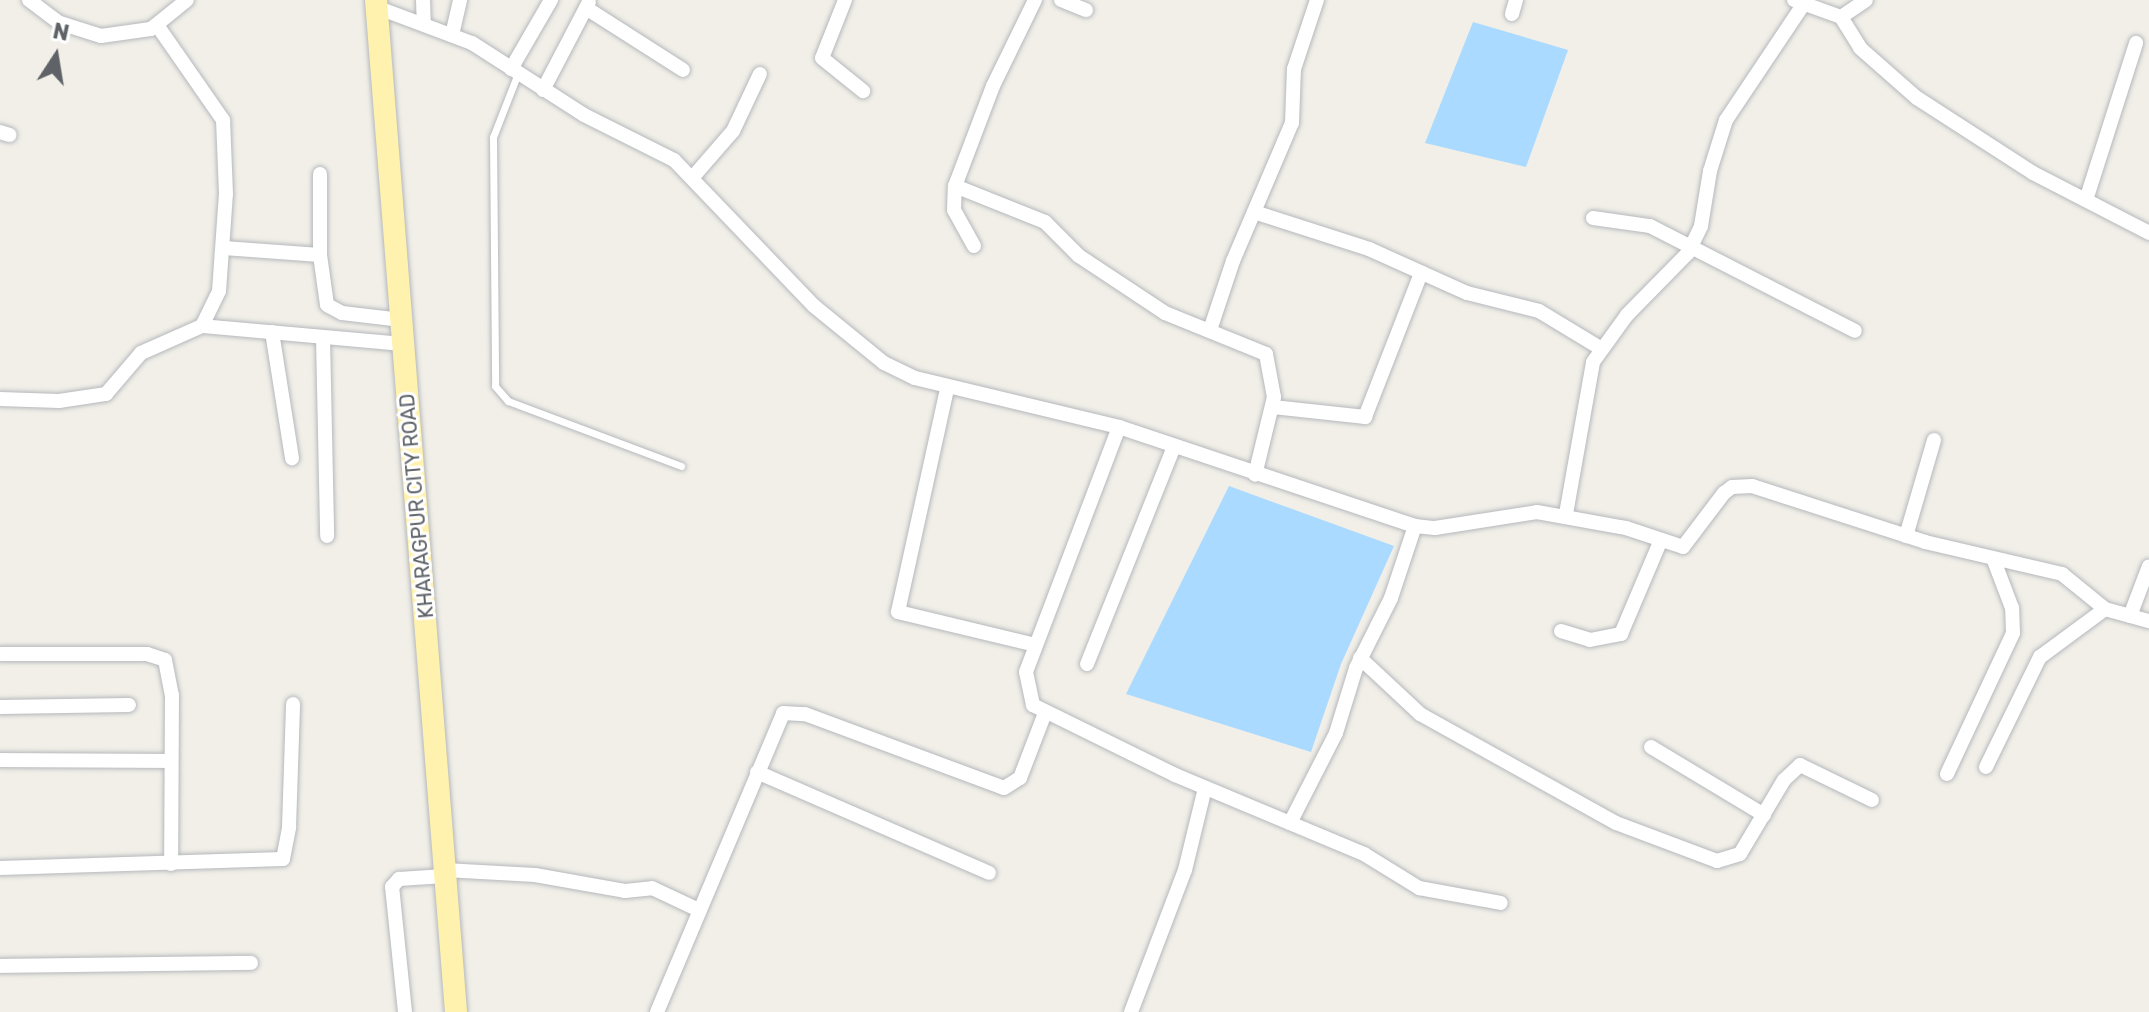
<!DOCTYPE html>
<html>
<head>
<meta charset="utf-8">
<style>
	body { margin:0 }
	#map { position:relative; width:2149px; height:1012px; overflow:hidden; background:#f1efe8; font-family:Rubik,sans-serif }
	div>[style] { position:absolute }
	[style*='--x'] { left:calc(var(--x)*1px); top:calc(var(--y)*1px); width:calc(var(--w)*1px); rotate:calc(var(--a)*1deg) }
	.water>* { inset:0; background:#aadaff }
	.roads { filter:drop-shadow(0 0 2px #b5b8bc) drop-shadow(0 0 2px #b5b8bc) }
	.lane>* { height:7px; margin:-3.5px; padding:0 3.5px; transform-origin:3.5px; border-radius:3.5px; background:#fff }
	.street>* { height:14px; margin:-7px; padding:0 7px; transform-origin:7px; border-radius:7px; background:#fff }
	.primary>* { height:22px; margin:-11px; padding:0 11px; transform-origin:11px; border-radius:11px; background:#fff2af }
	span { translate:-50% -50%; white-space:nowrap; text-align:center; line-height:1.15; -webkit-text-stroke:6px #fff; paint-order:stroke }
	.street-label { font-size:20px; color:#5f6368 }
	.north { position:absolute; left:16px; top:16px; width:80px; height:80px; -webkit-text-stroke:6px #fff; paint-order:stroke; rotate:12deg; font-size:22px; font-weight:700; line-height:32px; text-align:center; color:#5f6368 }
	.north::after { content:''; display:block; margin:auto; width:28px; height:36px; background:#5f6368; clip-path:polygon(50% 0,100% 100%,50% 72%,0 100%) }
</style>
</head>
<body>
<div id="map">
	<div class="water">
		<i style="clip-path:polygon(1473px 22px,1568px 50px,1526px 167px,1425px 143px)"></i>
		<i style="clip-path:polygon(1229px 486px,1394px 546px,1341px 664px,1311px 752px,1126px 694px)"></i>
	</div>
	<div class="roads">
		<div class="lane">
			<i style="--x:518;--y:73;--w:69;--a:111.3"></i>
			<i style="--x:493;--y:137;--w:249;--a:89.5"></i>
			<i style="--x:495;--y:386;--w:20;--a:49"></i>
			<i style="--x:508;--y:401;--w:185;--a:20.6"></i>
		</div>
		<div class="street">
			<i style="--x:29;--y:0;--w:39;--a:37"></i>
			<i style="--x:60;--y:23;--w:43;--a:17.6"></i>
			<i style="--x:101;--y:36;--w:50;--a:-8"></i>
			<i style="--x:151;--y:29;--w:46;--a:-38.9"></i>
			<i style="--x:423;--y:0;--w:23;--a:88"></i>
			<i style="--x:845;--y:0;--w:62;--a:111.6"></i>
			<i style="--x:822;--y:58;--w:53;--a:38.8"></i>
			<i style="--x:1061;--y:0;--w:27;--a:22"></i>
			<i style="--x:1794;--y:0;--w:50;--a:19.9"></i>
			<i style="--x:1841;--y:17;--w:30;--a:-34"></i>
			<i style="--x:376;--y:7;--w:103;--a:20.6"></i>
			<i style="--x:472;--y:43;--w:133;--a:32.7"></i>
			<i style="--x:584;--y:115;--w:101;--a:26.6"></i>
			<i style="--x:674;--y:160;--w:202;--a:46.2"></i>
			<i style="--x:814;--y:306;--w:90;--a:39.2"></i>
			<i style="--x:884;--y:363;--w:34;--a:26"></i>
			<i style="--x:915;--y:378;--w:210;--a:13.5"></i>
			<i style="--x:1119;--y:427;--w:312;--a:18.5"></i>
			<i style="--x:1415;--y:526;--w:20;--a:6"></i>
			<i style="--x:1435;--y:528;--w:103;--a:-8.9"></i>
			<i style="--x:1537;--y:512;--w:90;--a:10.2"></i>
			<i style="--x:1626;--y:528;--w:60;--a:18.4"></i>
			<i style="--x:1683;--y:547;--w:68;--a:-52.8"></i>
			<i style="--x:1724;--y:493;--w:10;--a:-37"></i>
			<i style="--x:1732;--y:487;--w:20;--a:-3"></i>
			<i style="--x:1752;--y:486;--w:182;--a:17.9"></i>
			<i style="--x:1925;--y:542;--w:141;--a:13.1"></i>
			<i style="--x:2062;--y:574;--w:55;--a:39.1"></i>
			<i style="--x:2105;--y:609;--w:46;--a:15.3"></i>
			<i style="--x:586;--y:8;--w:115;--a:32.6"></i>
			<i style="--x:1512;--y:14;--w:15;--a:-74"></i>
			<i style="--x:1841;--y:17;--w:36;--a:58"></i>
			<i style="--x:1860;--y:48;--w:76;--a:41.3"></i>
			<i style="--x:1917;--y:98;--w:138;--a:32.9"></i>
			<i style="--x:2033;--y:173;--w:131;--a:27.3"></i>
			<i style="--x:452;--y:35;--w:36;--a:-77"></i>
			<i style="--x:511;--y:69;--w:80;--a:-59.9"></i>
			<i style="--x:543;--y:90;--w:99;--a:-62.4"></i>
			<i style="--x:0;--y:132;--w:10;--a:17"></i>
			<i style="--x:320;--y:174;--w:81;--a:90"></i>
			<i style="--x:320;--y:255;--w:50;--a:82"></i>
			<i style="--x:327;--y:305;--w:17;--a:28"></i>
			<i style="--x:342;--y:313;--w:60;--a:6.7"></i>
			<i style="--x:693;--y:177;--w:61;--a:-49"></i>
			<i style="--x:733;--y:131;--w:63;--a:-64.7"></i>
			<i style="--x:955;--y:186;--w:97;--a:21.8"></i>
			<i style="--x:1045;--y:222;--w:48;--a:45"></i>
			<i style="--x:1079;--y:256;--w:103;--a:33.5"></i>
			<i style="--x:1165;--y:313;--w:109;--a:22.1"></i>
			<i style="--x:1266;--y:354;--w:44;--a:79.5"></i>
			<i style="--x:1274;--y:397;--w:80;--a:103.7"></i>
			<i style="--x:2086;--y:200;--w:165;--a:-72.3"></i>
			<i style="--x:1254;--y:212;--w:121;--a:17.8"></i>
			<i style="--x:1369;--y:249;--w:107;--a:24.2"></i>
			<i style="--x:1467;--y:293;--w:74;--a:14"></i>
			<i style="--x:1539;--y:311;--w:71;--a:31.2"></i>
			<i style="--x:1593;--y:218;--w:58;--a:8"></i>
			<i style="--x:1650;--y:226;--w:230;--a:27.1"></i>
			<i style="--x:974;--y:246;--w:41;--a:-119.1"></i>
			<i style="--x:954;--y:210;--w:24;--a:-88"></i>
			<i style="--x:955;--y:186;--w:107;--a:-69.2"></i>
			<i style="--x:993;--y:86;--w:96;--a:-64"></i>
			<i style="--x:224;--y:248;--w:96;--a:4.2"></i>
			<i style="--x:202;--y:326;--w:203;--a:5.1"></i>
			<i style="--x:1210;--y:330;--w:73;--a:-71.6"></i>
			<i style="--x:1233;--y:261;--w:150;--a:-66.9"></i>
			<i style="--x:1292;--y:123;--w:54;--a:-87.9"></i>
			<i style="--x:1294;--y:69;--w:73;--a:-71.6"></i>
			<i style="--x:272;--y:332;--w:128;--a:81"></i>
			<i style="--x:323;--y:337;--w:199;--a:88.8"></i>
			<i style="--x:947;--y:389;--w:228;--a:102.4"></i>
			<i style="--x:898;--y:612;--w:141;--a:13.5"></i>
			<i style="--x:0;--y:399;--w:59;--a:1.9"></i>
			<i style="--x:59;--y:401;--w:48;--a:-8.5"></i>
			<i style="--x:106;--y:394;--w:54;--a:-49.5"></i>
			<i style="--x:141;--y:353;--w:67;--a:-23.9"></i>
			<i style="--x:202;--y:326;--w:39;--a:-64"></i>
			<i style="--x:219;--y:291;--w:97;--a:-85.9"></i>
			<i style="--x:226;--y:194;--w:74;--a:-92.3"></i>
			<i style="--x:223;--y:120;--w:116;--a:-124.8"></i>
			<i style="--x:1273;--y:407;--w:93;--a:6.2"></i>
			<i style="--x:1365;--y:417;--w:155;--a:-68.7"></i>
			<i style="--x:1119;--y:427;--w:262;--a:110.8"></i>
			<i style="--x:1026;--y:672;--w:34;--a:78"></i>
			<i style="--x:1033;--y:705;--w:158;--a:26.2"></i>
			<i style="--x:1175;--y:775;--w:205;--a:22.7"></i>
			<i style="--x:1364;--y:854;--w:65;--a:31.7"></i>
			<i style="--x:1419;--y:888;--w:83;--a:10.4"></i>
			<i style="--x:1566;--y:514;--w:154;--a:-79.9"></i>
			<i style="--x:1593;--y:362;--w:58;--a:-54.1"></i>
			<i style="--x:1627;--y:315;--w:87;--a:-45.5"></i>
			<i style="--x:1688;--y:253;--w:30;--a:-64"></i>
			<i style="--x:1701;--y:226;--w:56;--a:-80.7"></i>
			<i style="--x:1710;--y:171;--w:53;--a:-72.6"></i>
			<i style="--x:1726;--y:120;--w:138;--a:-56.2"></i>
			<i style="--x:1906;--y:536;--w:100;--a:-73.7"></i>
			<i style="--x:2130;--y:616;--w:53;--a:-69.2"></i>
			<i style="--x:1561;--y:631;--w:30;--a:17"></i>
			<i style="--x:1590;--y:640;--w:32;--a:-11"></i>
			<i style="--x:1621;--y:634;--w:100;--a:-67"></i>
			<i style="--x:0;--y:654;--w:147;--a:0"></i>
			<i style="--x:147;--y:654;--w:19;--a:18"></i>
			<i style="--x:165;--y:660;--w:36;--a:79"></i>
			<i style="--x:172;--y:695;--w:169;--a:90.3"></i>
			<i style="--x:1360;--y:658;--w:82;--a:43"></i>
			<i style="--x:1420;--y:714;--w:224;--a:29.1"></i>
			<i style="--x:1616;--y:823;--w:108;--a:20.6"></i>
			<i style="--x:1717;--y:861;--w:24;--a:-17"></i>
			<i style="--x:1740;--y:854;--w:86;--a:-59.3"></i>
			<i style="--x:1784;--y:780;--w:22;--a:-43"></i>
			<i style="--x:1800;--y:765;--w:80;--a:25.9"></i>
			<i style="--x:1087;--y:664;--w:235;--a:-68.2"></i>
			<i style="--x:0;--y:707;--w:129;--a:-0.9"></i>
			<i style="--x:1651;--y:747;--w:132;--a:31"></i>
			<i style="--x:0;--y:760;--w:171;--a:0.3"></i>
			<i style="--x:1986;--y:767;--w:123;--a:-63.9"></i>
			<i style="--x:2040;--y:657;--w:81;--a:-36.4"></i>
			<i style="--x:757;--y:772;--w:253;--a:23.5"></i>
			<i style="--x:1947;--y:774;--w:156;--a:-64.9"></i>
			<i style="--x:2013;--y:633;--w:25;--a:-92"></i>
			<i style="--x:2012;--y:608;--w:53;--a:-110.8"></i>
			<i style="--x:1290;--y:823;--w:101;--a:-62.9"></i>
			<i style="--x:1336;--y:733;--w:68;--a:-72.9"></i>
			<i style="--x:1356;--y:668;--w:78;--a:-63.4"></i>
			<i style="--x:1391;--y:598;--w:76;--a:-71.6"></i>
			<i style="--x:0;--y:868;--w:283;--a:-1.8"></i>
			<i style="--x:283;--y:859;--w:33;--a:-79"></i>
			<i style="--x:289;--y:827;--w:123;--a:-88.1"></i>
			<i style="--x:445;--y:870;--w:90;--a:3.2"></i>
			<i style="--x:535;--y:875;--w:91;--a:10.1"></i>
			<i style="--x:625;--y:891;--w:27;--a:-6"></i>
			<i style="--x:652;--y:888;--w:52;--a:25.1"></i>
			<i style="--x:0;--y:966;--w:251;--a:-0.7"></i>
			<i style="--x:405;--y:1012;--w:126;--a:-95.9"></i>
			<i style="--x:392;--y:887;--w:11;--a:-49"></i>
			<i style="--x:399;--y:879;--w:46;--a:-3.7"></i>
			<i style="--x:657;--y:1012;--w:324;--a:-67.1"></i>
			<i style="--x:783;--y:713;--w:22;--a:3"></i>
			<i style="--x:805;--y:714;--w:212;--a:20.4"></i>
			<i style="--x:1004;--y:788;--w:19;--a:-32"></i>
			<i style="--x:1020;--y:778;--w:70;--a:-69"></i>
			<i style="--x:1131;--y:1012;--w:152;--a:-69.2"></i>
			<i style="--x:1185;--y:870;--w:84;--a:-76.3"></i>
		</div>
		<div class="primary">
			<i style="--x:376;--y:0;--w:1015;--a:85.48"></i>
		</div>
	</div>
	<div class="street-label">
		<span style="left:417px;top:506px;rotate:-95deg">KHARAGPUR CITY ROAD</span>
	</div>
	<div class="north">N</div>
</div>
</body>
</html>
